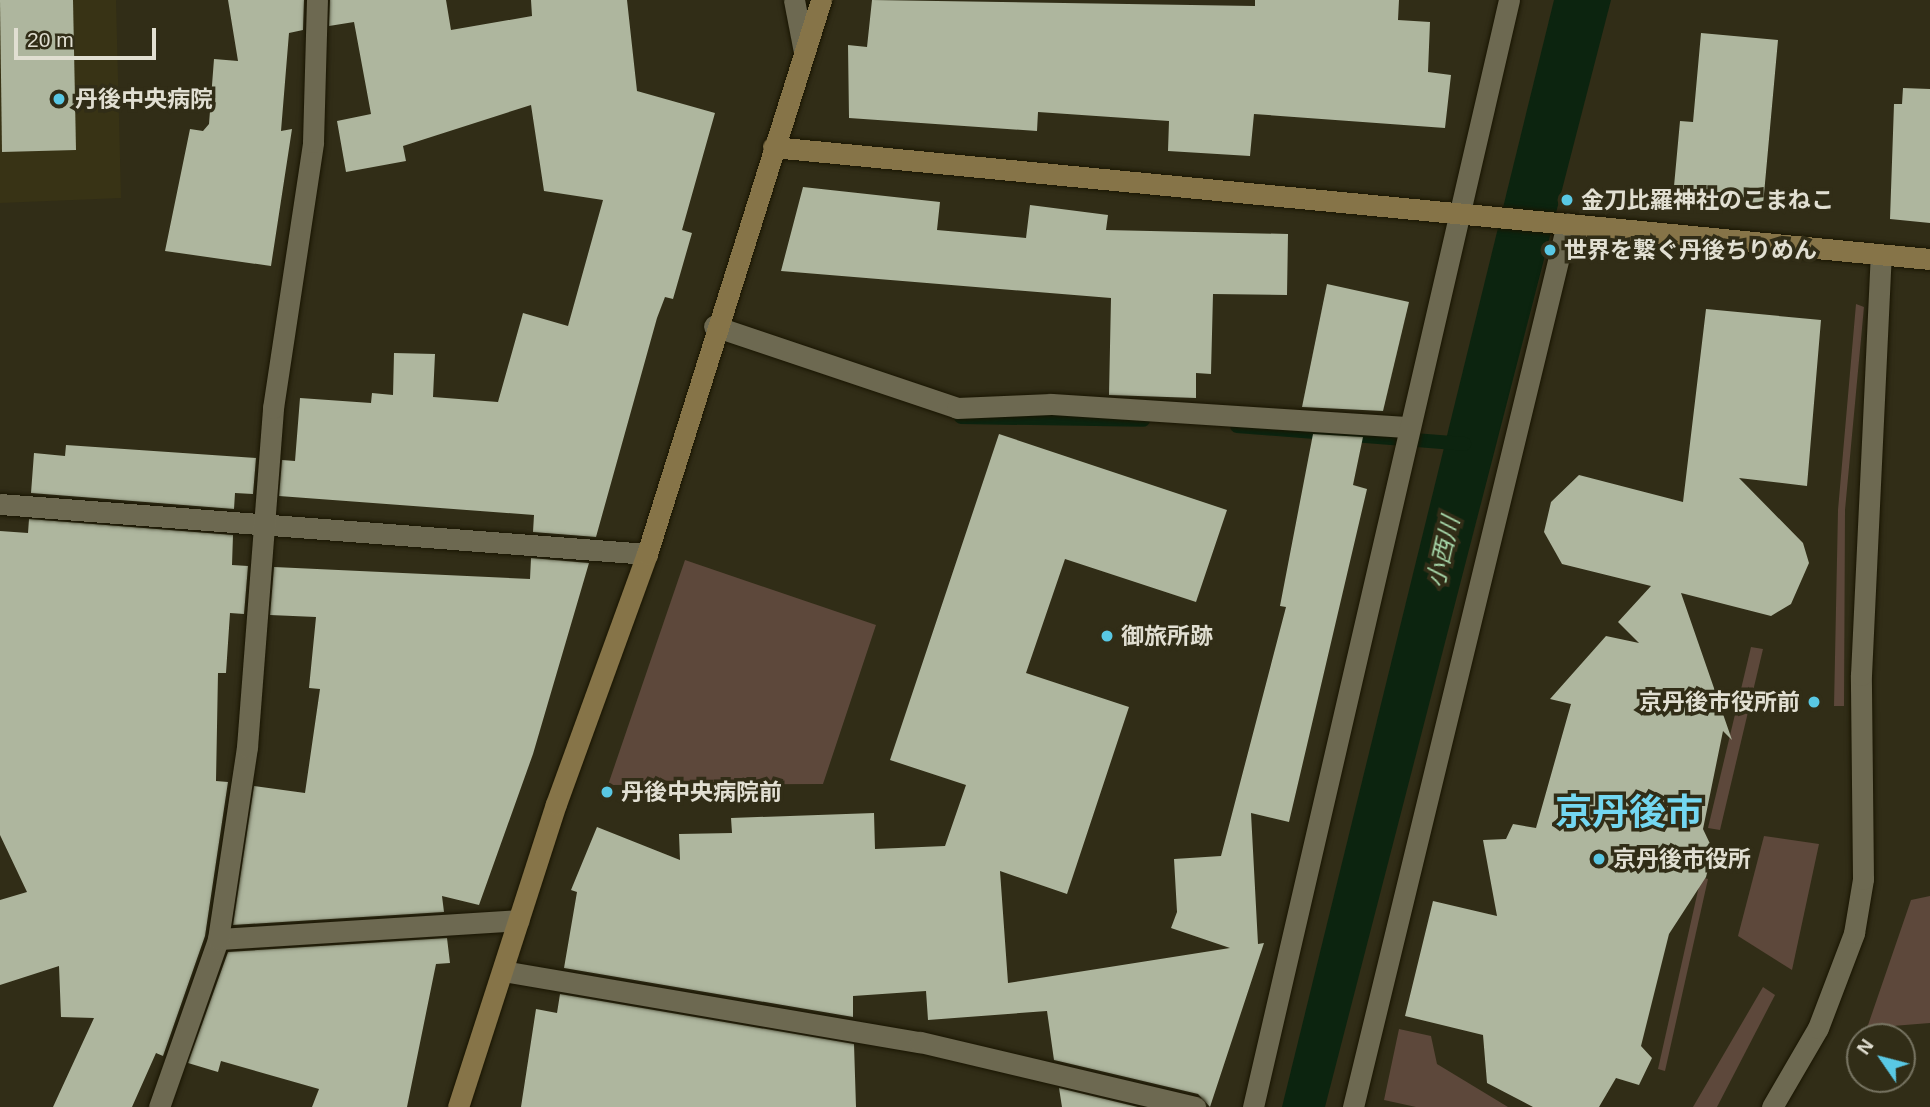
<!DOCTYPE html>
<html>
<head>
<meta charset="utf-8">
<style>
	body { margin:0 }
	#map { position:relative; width:1930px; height:1107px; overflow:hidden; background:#312d17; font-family:Helvetica,"Noto Sans JP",sans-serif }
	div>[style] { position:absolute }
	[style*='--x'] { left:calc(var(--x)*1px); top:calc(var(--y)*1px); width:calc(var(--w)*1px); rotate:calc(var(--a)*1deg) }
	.built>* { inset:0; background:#383315 }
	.green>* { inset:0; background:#5d483b }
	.water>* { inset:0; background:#0c240f }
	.stream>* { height:14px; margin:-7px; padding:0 7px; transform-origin:7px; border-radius:7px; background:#0c240f }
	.building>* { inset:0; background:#aeb69e }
	.roads { filter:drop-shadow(0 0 2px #191502) drop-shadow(0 0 2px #191502) }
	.street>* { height:21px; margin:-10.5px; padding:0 10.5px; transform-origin:10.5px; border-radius:10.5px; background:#6d6951 }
	.secondary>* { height:21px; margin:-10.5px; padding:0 10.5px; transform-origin:10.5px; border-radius:10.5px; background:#867448 }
	.dots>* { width:19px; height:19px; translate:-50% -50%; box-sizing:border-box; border:4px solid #312d17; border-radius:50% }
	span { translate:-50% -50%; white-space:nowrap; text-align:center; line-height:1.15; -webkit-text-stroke:7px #312d17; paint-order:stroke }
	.poi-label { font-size:23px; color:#e1dfd2; font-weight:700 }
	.left { translate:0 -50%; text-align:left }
	.right { translate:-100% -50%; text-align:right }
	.water-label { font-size:24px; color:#a6d6a9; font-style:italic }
	.town-label { font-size:37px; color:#73d7f1; font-weight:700 }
	.north { position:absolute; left:1846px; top:1023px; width:70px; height:70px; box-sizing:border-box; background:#312d17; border:2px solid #777462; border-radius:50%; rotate:305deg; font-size:19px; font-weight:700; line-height:28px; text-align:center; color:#e1dfd2 }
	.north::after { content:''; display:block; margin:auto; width:24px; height:32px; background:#59c8e4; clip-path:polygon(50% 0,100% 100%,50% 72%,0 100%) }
	.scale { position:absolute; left:14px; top:28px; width:142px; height:32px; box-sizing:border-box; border:4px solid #e1dfd2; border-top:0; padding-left:9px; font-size:21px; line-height:24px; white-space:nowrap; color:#e1dfd2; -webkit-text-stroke:5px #312d17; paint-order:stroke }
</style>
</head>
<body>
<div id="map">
	<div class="built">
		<i style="clip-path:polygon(0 0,116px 0,121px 198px,0 203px)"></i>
	</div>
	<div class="green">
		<i style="clip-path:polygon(1856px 304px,1864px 307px,1845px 510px,1844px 706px,1834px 706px,1838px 510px)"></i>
		<i style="clip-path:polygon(685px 560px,876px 625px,823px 784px,608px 785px)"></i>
		<i style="clip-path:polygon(1751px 647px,1763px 649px,1720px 830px,1708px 828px)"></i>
		<i style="clip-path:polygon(1764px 836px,1819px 844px,1792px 970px,1738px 936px)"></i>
		<i style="clip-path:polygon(1701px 877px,1708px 879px,1665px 1071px,1658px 1069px)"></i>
		<i style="clip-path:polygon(1930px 896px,1930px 1023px,1867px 1028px,1911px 900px)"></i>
		<i style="clip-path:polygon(1763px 987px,1775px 995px,1717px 1107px,1693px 1107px)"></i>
		<i style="clip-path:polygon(1399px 1029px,1431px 1036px,1437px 1064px,1508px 1107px,1416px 1107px,1384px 1100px)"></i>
	</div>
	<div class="water">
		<i style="clip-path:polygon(1554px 0,1611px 0,1325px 1107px,1282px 1107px)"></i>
	</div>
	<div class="stream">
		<i style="--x:961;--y:417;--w:182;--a:0.9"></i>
		<i style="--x:1237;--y:426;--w:228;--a:4.5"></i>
	</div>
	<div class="building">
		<i style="clip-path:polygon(0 0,73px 0,76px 150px,2px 152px)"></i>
		<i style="clip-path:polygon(228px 0,304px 0,303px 30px,289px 33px,281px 131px,292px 129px,271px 266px,165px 251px,190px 129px,203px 131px,209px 124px,214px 59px,238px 61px)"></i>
		<i style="clip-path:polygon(330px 0,446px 0,451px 30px,532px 16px,531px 0,627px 0,637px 91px,715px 113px,682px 230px,692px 233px,673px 299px,665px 297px,657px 318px,596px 537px,533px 532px,534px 515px,279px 496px,282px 460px,295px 461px,300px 398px,371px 403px,372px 393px,393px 395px,394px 353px,435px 354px,433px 397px,498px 402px,523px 313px,568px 326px,603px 200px,544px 191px,531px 105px,403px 146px,406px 161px,346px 172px,337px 121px,371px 114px,354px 22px,329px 26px)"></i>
		<i style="clip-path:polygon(872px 0,1255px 6px,1255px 0,1399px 0,1398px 20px,1430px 22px,1428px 72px,1451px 75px,1445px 128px,1254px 114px,1250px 156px,1168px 151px,1169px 121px,1038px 112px,1037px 131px,849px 118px,848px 45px,867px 47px)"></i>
		<i style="clip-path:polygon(1701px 33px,1778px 40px,1763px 205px,1673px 197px,1680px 121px,1693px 122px)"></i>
		<i style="clip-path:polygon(1903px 88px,1930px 89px,1930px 223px,1890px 219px,1894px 104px,1902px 104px)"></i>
		<i style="clip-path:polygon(803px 187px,940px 202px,937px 230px,1026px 238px,1030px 205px,1108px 215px,1106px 230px,1288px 234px,1287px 295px,1213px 294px,1211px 374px,1196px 373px,1196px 398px,1109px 395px,1111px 298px,781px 271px)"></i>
		<i style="clip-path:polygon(1327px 284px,1409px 302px,1383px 411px,1302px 407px)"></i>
		<i style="clip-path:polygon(1706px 309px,1821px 320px,1807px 486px,1739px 478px,1803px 543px,1809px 563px,1791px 604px,1771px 616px,1681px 593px,1732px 740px,1723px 731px,1703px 829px,1713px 850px,1706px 877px,1669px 934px,1641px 1046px,1652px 1058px,1639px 1085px,1616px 1078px,1599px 1107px,1533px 1107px,1487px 1083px,1483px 1035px,1405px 1016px,1433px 901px,1497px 916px,1483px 840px,1506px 839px,1513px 824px,1536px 828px,1571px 704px,1550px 699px,1606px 636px,1639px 643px,1618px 622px,1651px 586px,1562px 564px,1544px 532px,1551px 502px,1579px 475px,1683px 502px)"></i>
		<i style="clip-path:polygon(999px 434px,1227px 510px,1196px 602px,1065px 559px,1026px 673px,1129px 707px,1067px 894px,1000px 871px,1008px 983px,1230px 948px,1171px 928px,1177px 912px,1174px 859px,1221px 856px,1286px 607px,1280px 606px,1313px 434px,1363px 437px,1353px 485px,1367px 489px,1289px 822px,1251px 813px,1258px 944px,1264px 943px,1210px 1107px,1198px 1094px,1054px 1060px,1047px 1011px,928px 1020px,926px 991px,853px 996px,853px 1017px,564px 968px,577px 892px,571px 890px,597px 827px,680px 860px,679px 834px,732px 833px,731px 818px,874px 813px,875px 849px,945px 846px,966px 785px,890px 760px)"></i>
		<i style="clip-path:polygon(66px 445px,256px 458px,253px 494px,235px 493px,234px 509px,31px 493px,34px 453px,65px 456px)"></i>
		<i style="clip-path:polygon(29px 519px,233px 535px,232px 565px,248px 566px,244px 614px,230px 613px,226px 673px,218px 673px,216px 781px,228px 782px,205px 936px,163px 1056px,156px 1053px,132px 1107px,53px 1107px,94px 1018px,61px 1017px,59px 966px,0 985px,0 900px,27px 892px,0 835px,0 531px,28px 533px)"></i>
		<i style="clip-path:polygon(531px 558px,589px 563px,533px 754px,479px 905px,442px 896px,444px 912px,233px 925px,254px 786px,305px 793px,320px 689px,309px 688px,316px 617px,270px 615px,274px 567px,530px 579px)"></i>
		<i style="clip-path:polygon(447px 938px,450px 963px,436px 964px,407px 1107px,312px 1107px,319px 1089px,221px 1061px,218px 1072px,188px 1063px,228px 952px)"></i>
		<i style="clip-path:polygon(560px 994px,854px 1044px,856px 1107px,521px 1107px,536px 1009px,557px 1013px)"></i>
		<i style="clip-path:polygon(1059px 1088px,1138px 1107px,1062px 1107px)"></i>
	</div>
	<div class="roads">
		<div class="street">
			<i style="--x:794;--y:0;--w:53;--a:79.1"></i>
			<i style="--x:714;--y:326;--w:256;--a:18.6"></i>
			<i style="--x:957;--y:408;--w:94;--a:-2.4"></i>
			<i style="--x:1051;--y:404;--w:357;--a:3.7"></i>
			<i style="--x:0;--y:504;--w:649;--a:4.42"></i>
			<i style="--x:218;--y:939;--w:301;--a:-3.6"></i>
			<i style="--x:503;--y:971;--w:423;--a:9.7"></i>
			<i style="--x:920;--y:1042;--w:283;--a:13.3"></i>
			<i style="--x:159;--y:1107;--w:178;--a:-70.6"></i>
			<i style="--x:218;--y:939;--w:194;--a:-81.4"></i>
			<i style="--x:247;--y:747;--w:340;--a:-85.6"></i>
			<i style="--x:273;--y:408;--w:269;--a:-81.4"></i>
			<i style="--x:313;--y:142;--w:142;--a:-88.4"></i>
			<i style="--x:1253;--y:1107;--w:1136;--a:-76.98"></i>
			<i style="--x:1353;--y:1107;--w:909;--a:-76.38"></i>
			<i style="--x:1772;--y:1107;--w:91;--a:-59.8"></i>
			<i style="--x:1818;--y:1028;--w:102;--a:-69.2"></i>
			<i style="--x:1854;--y:933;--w:55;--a:-80.5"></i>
			<i style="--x:1863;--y:879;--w:204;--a:-90.6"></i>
			<i style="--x:1861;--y:675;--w:421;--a:-87.3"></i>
		</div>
		<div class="secondary">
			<i style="--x:773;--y:147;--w:1162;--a:5.53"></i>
			<i style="--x:458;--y:1107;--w:318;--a:-72.1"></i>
			<i style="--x:556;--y:804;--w:266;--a:-70"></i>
			<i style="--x:647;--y:554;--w:581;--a:-72.56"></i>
		</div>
	</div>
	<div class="dots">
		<i style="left:59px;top:99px;background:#59c8e4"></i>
		<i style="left:1567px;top:200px;background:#59c8e4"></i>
		<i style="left:1550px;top:250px;background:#59c8e4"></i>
		<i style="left:1107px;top:636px;background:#59c8e4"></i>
		<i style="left:1814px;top:702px;background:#59c8e4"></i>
		<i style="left:607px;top:792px;background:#59c8e4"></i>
		<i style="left:1599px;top:859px;background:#59c8e4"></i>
	</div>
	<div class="poi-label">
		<span class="left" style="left:75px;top:99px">丹後中央病院</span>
		<span class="left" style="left:1581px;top:200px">金刀比羅神社のこまねこ</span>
		<span class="left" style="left:1564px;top:250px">世界を繋ぐ丹後ちりめん</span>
		<span class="left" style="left:1121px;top:636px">御旅所跡</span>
		<span class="right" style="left:1800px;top:702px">京丹後市役所前</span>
		<span class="left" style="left:621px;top:792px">丹後中央病院前</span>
		<span class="left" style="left:1613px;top:859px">京丹後市役所</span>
	</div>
	<div class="water-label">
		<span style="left:1443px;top:552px;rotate:-77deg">小西川</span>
	</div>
	<div class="town-label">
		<span style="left:1629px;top:813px">京丹後市</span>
	</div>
	<div class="north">N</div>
	<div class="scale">20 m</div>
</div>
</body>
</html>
